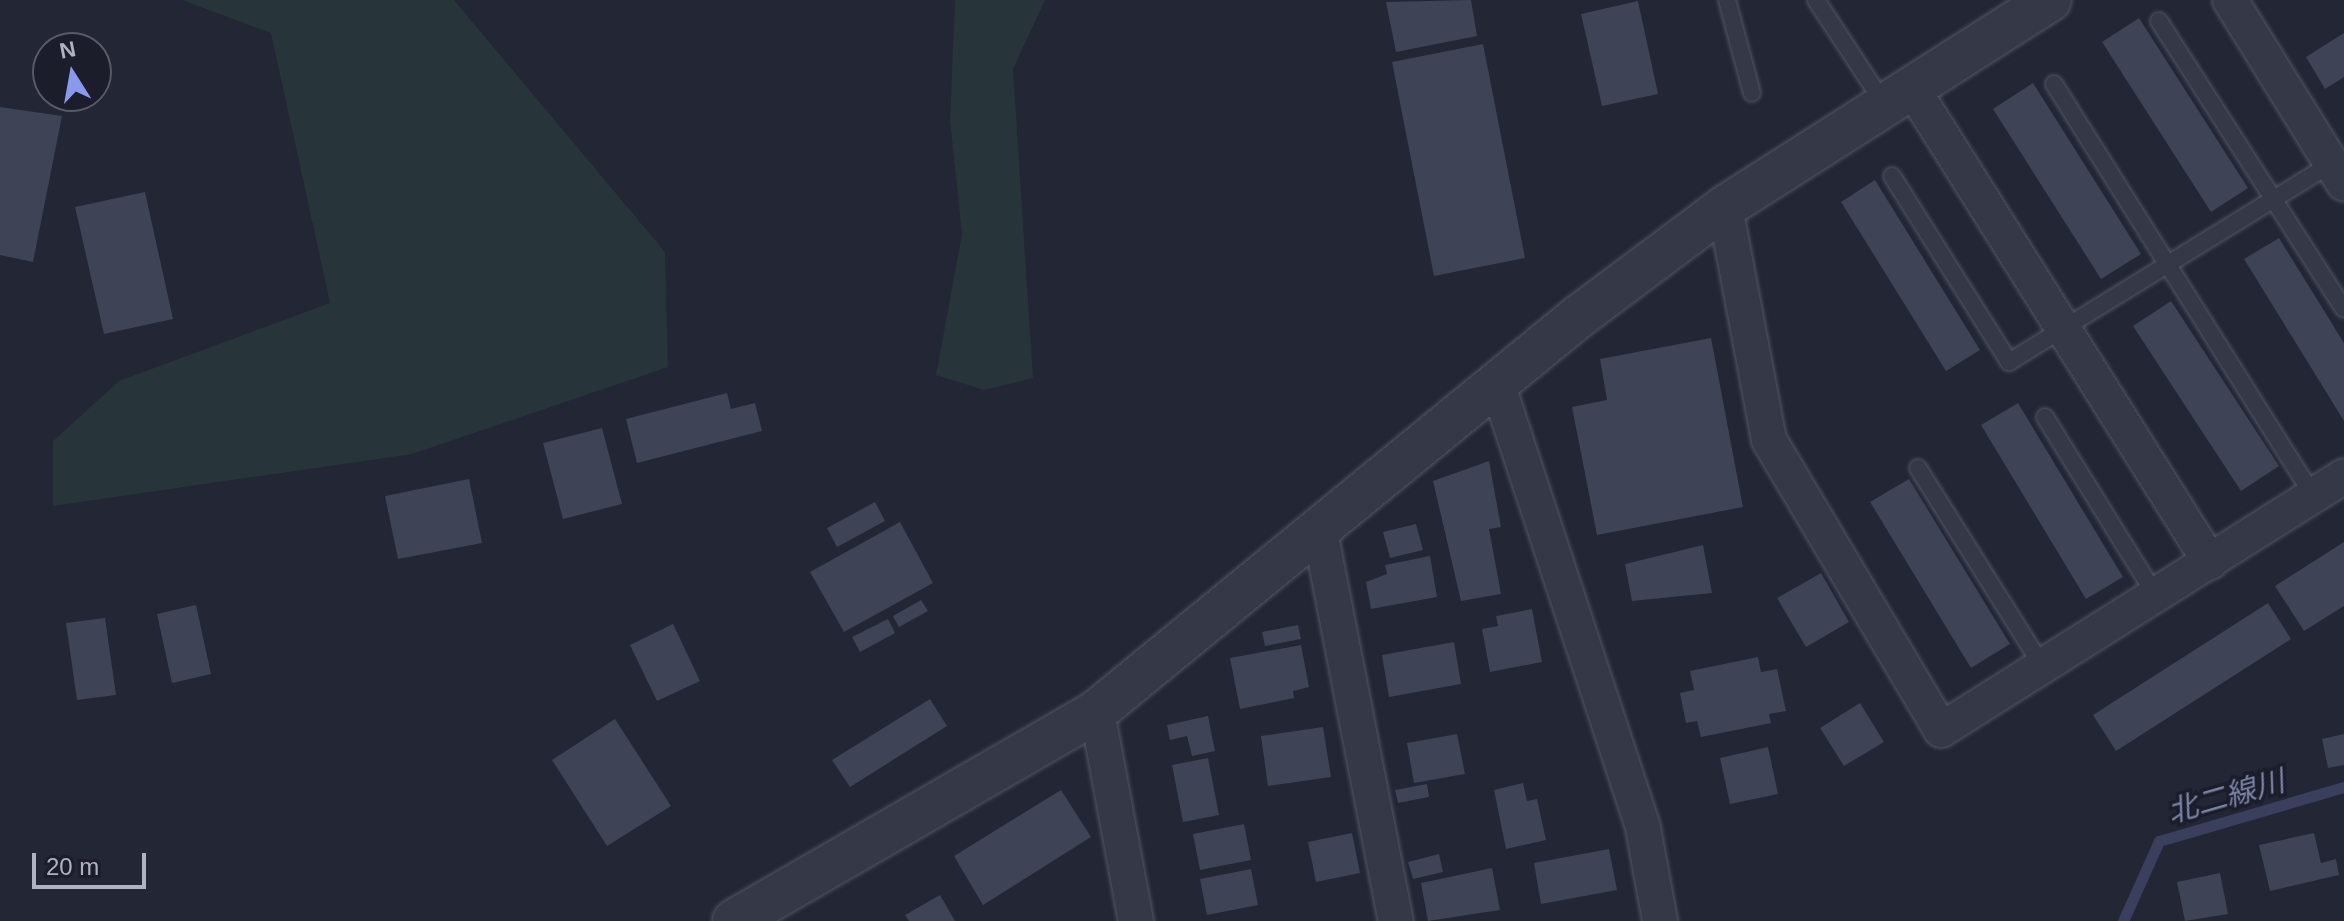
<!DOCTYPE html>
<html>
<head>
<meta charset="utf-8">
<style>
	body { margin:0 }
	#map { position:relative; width:2344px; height:921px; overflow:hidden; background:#222635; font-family:Helvetica,"Noto Sans JP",sans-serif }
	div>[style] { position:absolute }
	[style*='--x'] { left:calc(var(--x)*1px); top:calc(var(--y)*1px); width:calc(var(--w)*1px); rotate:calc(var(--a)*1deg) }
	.green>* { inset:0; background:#273439 }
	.stream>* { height:11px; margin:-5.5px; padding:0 5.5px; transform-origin:5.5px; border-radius:5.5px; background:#393f5d }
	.building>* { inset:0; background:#3e4355 }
	.roads { filter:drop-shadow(0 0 2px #535563) drop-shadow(0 0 2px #535563) }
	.service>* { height:16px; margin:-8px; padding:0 8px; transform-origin:8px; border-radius:8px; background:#353846 }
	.minor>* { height:34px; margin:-17px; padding:0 17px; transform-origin:17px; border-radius:17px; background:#353846 }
	.tertiary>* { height:42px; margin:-21px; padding:0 21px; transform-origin:21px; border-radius:21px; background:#353846 }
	span { translate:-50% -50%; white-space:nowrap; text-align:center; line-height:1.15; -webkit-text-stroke:7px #1b1d2a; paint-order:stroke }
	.water-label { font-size:30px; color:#7b83a8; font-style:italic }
	.north { position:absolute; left:32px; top:32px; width:80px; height:80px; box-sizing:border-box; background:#1b1d2a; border:2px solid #575967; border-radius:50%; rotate:349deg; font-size:22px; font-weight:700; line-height:32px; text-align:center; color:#b0b2c2 }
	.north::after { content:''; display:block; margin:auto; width:28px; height:36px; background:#8a99ed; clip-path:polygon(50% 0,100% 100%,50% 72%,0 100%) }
	.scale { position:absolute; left:32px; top:853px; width:114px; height:36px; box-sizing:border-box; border:4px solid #b0b2c2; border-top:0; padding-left:10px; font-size:24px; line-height:28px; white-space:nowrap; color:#b0b2c2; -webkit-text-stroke:6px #1b1d2a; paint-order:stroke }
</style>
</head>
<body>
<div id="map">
	<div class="green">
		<i style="clip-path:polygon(182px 0,454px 0,665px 252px,668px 367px,412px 454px,53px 506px,53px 441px,119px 381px,330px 303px,271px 33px)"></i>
		<i style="clip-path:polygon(955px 0,1045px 0,1013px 69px,1033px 378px,984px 390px,936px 375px,962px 234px,950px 121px)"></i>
	</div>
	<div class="stream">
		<i style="--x:2123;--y:921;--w:88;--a:-65.8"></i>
		<i style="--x:2159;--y:841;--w:193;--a:-16.3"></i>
	</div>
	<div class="building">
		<i style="clip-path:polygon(1471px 0,1477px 36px,1396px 52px,1386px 2px)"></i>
		<i style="clip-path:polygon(1638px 1px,1658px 94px,1602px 106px,1581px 14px)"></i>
		<i style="clip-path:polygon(2139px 18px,2248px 188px,2211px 212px,2102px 42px)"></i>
		<i style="clip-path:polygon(2344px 33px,2344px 77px,2325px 89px,2306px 57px)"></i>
		<i style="clip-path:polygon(1483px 44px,1525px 258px,1434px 276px,1392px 62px)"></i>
		<i style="clip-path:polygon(2033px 83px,2141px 254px,2101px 279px,1993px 109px)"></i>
		<i style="clip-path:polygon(0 107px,62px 116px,33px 262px,0 255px)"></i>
		<i style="clip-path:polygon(1875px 180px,1980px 350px,1946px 371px,1841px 202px)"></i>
		<i style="clip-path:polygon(145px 192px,173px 319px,104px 334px,75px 207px)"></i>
		<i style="clip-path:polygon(2279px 238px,2344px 343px,2344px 421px,2244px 259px)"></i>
		<i style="clip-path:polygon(2171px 301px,2279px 466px,2241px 491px,2133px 326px)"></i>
		<i style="clip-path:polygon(1711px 338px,1743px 507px,1597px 535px,1572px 407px,1607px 400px,1600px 359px)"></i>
		<i style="clip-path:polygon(727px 393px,731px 409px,755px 403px,762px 431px,637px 463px,626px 419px)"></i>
		<i style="clip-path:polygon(2018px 403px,2123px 577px,2086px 599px,1981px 425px)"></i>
		<i style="clip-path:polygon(602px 428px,622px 504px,563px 519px,543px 443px)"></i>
		<i style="clip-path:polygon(1489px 461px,1501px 527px,1489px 529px,1501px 594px,1461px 601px,1433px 481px)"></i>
		<i style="clip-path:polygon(469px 479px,482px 543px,398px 559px,385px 496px)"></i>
		<i style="clip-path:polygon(1909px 479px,2010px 644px,1971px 668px,1870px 502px)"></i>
		<i style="clip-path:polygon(875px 502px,885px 521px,837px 547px,827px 528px)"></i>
		<i style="clip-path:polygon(900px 522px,933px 583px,844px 632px,810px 572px)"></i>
		<i style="clip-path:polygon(1416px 524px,1423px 550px,1390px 558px,1383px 532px)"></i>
		<i style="clip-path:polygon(2344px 542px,2344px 606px,2304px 631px,2275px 586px)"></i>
		<i style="clip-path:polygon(1703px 545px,1712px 593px,1632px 601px,1625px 564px)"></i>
		<i style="clip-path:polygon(1430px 556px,1437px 597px,1371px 609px,1366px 582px,1387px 574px,1385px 565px)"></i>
		<i style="clip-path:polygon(1821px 573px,1849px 622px,1806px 647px,1777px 598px)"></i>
		<i style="clip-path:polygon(921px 600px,928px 611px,899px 627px,893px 616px)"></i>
		<i style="clip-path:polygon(2268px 603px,2291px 639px,2116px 751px,2093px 715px)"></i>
		<i style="clip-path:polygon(196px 605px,211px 674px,172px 683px,157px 614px)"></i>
		<i style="clip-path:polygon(1532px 609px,1542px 662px,1490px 672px,1482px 629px,1498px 626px,1496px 616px)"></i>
		<i style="clip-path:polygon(105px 618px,116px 695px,77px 700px,66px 623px)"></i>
		<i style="clip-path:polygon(888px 619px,895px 633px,860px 652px,852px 637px)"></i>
		<i style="clip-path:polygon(673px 624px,700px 681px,657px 701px,630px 645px)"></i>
		<i style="clip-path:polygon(1298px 625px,1301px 639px,1265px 646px,1262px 632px)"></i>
		<i style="clip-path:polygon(1454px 642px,1461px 684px,1389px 697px,1382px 655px)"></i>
		<i style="clip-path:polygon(1301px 645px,1309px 687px,1293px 691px,1294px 698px,1240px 709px,1230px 658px)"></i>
		<i style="clip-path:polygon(1758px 657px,1761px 672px,1777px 669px,1786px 711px,1769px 714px,1771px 723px,1701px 737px,1697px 721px,1686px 723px,1680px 693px,1694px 690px,1690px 671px)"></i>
		<i style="clip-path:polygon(930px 699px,947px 726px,850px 787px,832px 760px)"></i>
		<i style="clip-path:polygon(1860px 703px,1884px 742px,1844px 766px,1820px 728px)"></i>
		<i style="clip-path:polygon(1208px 716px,1215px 751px,1192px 756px,1187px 736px,1170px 740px,1167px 725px)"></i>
		<i style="clip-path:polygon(615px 719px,671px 806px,607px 846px,552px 760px)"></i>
		<i style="clip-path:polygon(1323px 727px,1331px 777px,1268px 786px,1261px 736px)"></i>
		<i style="clip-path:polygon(1457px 734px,1465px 774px,1414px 783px,1407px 743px)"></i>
		<i style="clip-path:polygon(2344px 734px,2344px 765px,2328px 768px,2322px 739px)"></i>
		<i style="clip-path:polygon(1768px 747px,1778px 794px,1730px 804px,1720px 758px)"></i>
		<i style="clip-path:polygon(1208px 758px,1219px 815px,1183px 822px,1172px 765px)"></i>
		<i style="clip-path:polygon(1523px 783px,1527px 801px,1537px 799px,1546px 840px,1506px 849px,1494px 790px)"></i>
		<i style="clip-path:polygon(1427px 784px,1429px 797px,1398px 803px,1395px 790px)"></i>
		<i style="clip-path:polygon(1061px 790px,1091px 837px,983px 905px,954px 856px)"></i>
		<i style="clip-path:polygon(1244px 824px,1251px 860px,1200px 870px,1193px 834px)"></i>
		<i style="clip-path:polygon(1352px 833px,1360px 873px,1316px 882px,1308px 842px)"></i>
		<i style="clip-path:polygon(2314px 833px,2321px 863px,2336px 859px,2339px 875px,2270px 891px,2259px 845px)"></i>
		<i style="clip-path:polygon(1609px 849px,1617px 890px,1541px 904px,1534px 863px)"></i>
		<i style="clip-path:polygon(1439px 854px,1443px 872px,1413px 879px,1408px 862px)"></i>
		<i style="clip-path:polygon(1492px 868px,1500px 910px,1428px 921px,1421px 883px)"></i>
		<i style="clip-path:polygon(1251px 869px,1258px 905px,1207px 915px,1200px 879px)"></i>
		<i style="clip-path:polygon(2220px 873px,2228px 914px,2185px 921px,2177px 882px)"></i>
		<i style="clip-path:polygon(940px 895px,955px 921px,909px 921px,905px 915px)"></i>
	</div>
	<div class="roads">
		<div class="service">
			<i style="--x:1727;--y:0;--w:96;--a:75"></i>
			<i style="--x:1816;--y:0;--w:126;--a:56.7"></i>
			<i style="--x:2159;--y:21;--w:342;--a:57.3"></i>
			<i style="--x:2054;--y:84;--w:487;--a:57.8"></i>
			<i style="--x:1892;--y:176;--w:220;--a:57.8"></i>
			<i style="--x:2009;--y:362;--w:378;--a:-31.6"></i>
			<i style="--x:2045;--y:417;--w:211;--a:58.2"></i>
			<i style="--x:1918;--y:468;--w:235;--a:57.9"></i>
		</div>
		<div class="minor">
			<i style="--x:2230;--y:0;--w:216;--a:58.2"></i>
			<i style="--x:1912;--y:88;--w:560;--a:57.84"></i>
			<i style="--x:1725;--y:207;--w:237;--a:79.3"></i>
			<i style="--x:1769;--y:440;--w:337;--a:59.3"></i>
			<i style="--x:1941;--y:730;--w:476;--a:-32.2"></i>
			<i style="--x:1497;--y:383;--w:468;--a:71.8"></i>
			<i style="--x:1643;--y:828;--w:95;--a:79.6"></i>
			<i style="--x:1319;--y:526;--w:402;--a:79"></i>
			<i style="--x:1097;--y:711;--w:214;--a:79.5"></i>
		</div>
		<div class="tertiary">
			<i style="--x:734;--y:921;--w:419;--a:-30"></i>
			<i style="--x:1097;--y:711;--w:622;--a:-39.32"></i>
			<i style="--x:1578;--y:317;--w:184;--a:-36.8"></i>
			<i style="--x:1725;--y:207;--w:385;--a:-32.5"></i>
		</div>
	</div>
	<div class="water-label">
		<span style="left:2226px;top:797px;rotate:-16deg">北二線川</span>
	</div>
	<div class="north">N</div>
	<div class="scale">20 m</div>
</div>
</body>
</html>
